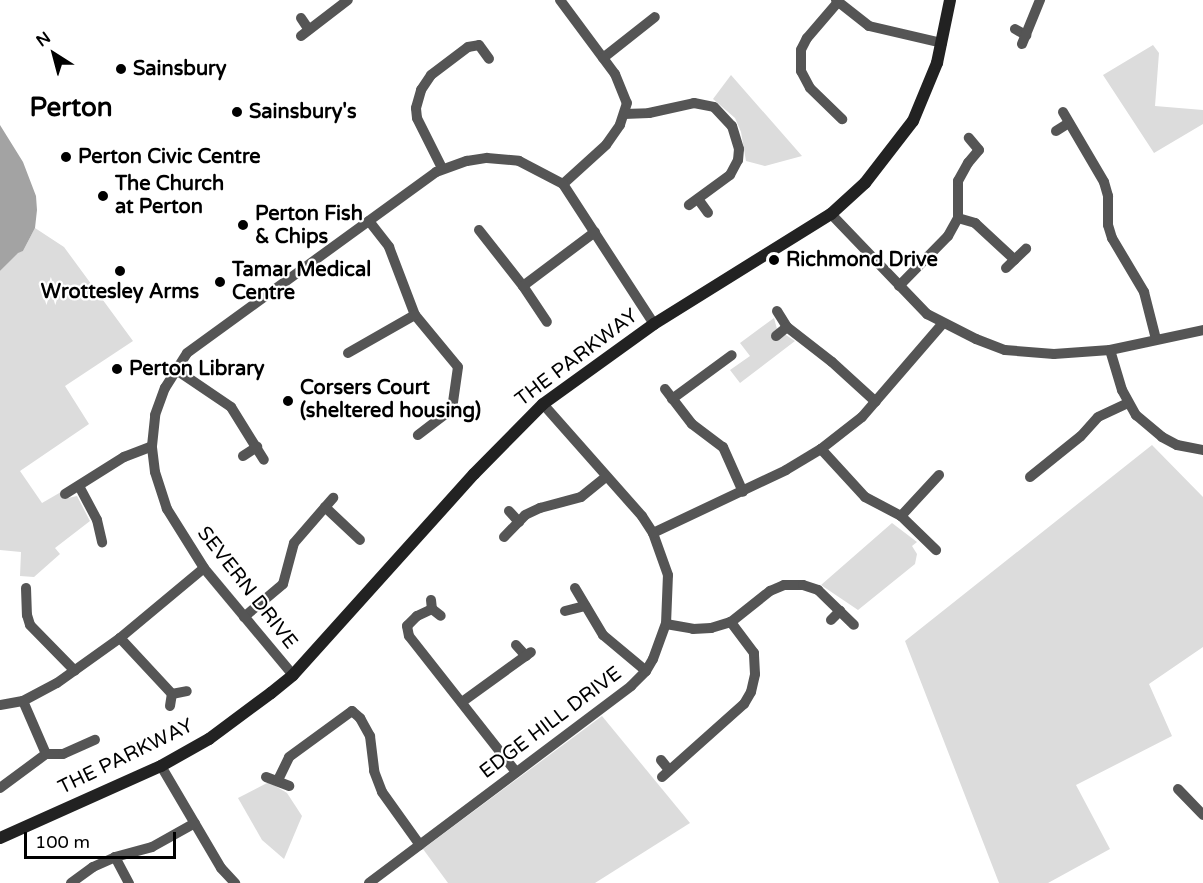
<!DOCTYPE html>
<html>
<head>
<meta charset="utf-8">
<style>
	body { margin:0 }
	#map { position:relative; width:1203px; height:883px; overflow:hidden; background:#fff; font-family:"Varela Round",sans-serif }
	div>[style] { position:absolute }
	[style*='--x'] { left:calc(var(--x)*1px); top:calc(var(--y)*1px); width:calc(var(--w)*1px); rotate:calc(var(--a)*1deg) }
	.green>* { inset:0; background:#dcdcdc }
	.water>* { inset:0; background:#a3a3a3 }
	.street>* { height:10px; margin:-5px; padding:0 5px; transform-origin:5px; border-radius:5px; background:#555 }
	.secondary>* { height:12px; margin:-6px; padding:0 6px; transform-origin:6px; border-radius:6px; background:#222 }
	.dots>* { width:16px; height:16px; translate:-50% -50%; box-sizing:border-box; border:3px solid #fff; border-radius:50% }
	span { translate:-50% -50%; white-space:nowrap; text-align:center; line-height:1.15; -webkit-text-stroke:4.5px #fff; paint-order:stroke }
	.poi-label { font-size:20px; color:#000; font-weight:700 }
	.left { translate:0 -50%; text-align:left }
	.street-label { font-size:20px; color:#000 }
	.district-label { font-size:26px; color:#000; font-weight:700 }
	.north { position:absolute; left:24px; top:24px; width:60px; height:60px; -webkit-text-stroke:4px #fff; paint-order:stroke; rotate:324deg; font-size:16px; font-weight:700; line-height:24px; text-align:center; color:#000 }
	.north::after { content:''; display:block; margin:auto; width:21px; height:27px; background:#000; clip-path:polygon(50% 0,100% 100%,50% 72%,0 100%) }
	.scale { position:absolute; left:24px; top:832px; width:152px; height:27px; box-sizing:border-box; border:3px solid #000; border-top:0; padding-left:8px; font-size:18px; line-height:21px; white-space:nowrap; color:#000; -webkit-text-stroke:4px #fff; paint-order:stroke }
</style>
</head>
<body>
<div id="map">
	<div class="green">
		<i style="clip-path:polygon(1153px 45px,1159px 53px,1155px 106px,1203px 110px,1203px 124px,1154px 153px,1103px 75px)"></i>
		<i style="clip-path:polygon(731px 75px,802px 156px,765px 166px,746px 161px,741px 132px,735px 118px,713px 99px)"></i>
		<i style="clip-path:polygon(35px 228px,64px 247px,133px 341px,65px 386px,89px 424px,20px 471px,42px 503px,61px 492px,64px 499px,77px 496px,90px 521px,55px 548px,60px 554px,34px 577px,20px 576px,21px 552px,0 550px,0 271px,18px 252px,23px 251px)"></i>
		<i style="clip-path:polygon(774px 318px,777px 329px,795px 341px,740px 383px,730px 370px,750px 356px,740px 343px)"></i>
		<i style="clip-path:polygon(1152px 445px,1203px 497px,1203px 647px,1149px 684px,1172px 736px,1076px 785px,1110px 849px,1048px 883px,999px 883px,905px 641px)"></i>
		<i style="clip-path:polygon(892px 523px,917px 542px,912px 546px,917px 554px,915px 564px,858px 610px,821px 585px)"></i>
		<i style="clip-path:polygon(602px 716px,690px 823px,595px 883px,448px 883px,423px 849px)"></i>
		<i style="clip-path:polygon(269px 782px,287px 793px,302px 816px,284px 859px,262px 840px,238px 798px)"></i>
	</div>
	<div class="water">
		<i style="clip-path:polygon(0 125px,23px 162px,36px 196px,37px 210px,35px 228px,23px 251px,18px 253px,0 271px)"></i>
	</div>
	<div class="street">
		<i style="--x:560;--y:0;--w:92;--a:53.4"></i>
		<i style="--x:615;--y:74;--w:31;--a:68"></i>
		<i style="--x:627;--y:103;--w:23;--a:108"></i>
		<i style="--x:620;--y:125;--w:24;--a:125"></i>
		<i style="--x:606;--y:145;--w:58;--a:137.8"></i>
		<i style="--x:836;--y:0;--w:42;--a:38.2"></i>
		<i style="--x:869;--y:26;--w:75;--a:13.1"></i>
		<i style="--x:838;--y:2;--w:48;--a:130.7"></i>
		<i style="--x:807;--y:38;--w:13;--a:117"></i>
		<i style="--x:801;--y:50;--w:21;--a:90"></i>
		<i style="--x:801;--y:71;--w:19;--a:62"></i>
		<i style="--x:810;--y:88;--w:45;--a:44.1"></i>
		<i style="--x:301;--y:18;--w:14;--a:56"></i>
		<i style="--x:1015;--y:29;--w:13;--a:29"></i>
		<i style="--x:301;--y:36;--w:59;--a:-37.5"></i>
		<i style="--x:1022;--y:44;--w:48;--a:-67.8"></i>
		<i style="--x:603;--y:58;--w:66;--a:-38.3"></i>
		<i style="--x:1063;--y:112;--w:81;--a:59.6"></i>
		<i style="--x:1104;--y:182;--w:15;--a:74"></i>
		<i style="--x:1108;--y:196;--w:29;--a:90"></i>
		<i style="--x:1108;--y:225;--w:14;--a:73"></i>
		<i style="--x:1112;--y:238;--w:63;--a:59.3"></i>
		<i style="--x:1144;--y:292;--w:49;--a:75.7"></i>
		<i style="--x:624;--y:114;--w:25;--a:-2"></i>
		<i style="--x:649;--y:113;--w:46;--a:-12.5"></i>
		<i style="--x:694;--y:103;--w:20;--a:11"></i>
		<i style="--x:714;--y:107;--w:26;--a:47"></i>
		<i style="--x:732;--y:126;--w:24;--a:73"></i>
		<i style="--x:739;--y:149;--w:11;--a:95"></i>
		<i style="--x:738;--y:160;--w:17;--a:118"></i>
		<i style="--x:730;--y:175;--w:51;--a:143.8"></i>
		<i style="--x:1056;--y:131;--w:15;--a:-32"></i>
		<i style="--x:442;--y:168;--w:56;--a:-116.6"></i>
		<i style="--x:417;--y:118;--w:10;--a:-96"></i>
		<i style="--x:416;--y:108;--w:19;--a:-74"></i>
		<i style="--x:421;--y:90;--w:18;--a:-56"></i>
		<i style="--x:431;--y:75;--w:46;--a:-37.1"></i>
		<i style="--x:468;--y:47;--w:11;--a:-10"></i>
		<i style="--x:479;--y:45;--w:17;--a:54"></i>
		<i style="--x:698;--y:199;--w:17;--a:54"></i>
		<i style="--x:831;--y:214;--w:139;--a:46.2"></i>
		<i style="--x:927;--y:314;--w:55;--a:27"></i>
		<i style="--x:976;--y:339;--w:31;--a:21"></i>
		<i style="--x:1005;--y:350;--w:49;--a:4.7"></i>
		<i style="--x:1054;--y:354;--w:56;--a:-4.1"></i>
		<i style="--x:1110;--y:350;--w:95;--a:-12.1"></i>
		<i style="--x:958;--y:218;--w:18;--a:16"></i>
		<i style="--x:975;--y:223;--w:54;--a:42.8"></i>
		<i style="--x:369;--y:221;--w:33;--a:52"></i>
		<i style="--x:389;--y:247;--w:73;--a:69.1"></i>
		<i style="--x:415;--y:315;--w:67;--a:50.4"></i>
		<i style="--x:458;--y:367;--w:42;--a:98.1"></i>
		<i style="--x:452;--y:409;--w:43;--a:142.6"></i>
		<i style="--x:479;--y:230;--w:71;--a:51.8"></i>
		<i style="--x:523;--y:286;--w:43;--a:56.3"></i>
		<i style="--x:1006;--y:268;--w:28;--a:-44"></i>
		<i style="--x:523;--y:286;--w:90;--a:-36.9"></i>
		<i style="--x:899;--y:286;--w:70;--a:-45.6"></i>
		<i style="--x:948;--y:236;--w:21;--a:-61"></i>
		<i style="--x:958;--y:218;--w:37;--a:-90"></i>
		<i style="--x:958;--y:181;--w:21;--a:-61"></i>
		<i style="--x:968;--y:163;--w:17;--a:-50"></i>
		<i style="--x:979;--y:150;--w:16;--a:-130"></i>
		<i style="--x:777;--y:311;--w:19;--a:58"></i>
		<i style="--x:787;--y:327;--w:57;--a:37.9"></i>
		<i style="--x:832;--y:362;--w:59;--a:42.3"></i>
		<i style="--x:776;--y:336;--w:14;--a:-39"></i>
		<i style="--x:1110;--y:350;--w:42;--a:73.3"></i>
		<i style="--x:1122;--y:390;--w:29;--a:61"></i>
		<i style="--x:1136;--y:415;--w:34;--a:40"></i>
		<i style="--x:1162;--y:437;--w:17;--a:28"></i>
		<i style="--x:1177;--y:445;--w:26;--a:11"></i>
		<i style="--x:348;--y:353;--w:77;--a:-29.6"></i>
		<i style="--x:175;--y:369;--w:68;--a:34.2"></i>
		<i style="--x:231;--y:407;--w:62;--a:58.1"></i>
		<i style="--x:665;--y:389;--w:44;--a:52.4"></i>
		<i style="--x:692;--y:424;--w:39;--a:37"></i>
		<i style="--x:723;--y:447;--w:49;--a:66"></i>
		<i style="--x:672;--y:399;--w:74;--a:-36.3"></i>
		<i style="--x:821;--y:449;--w:65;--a:47.5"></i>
		<i style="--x:865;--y:497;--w:41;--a:27.8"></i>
		<i style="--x:901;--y:516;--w:49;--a:44.2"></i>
		<i style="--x:243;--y:456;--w:17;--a:-33"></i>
		<i style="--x:1030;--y:477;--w:65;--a:-38.8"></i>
		<i style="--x:1081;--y:436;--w:25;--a:-48"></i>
		<i style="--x:1098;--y:417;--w:33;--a:-25"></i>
		<i style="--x:79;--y:486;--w:38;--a:62"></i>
		<i style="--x:97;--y:520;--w:23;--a:77"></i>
		<i style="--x:65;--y:494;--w:70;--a:-32.1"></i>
		<i style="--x:124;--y:457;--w:30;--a:-21"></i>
		<i style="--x:325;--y:507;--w:48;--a:43.3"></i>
		<i style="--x:509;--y:511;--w:15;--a:48"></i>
		<i style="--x:901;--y:516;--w:56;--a:-47.2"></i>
		<i style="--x:653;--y:533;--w:147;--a:-25.3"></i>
		<i style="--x:786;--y:470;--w:41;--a:-31"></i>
		<i style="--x:821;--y:449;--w:52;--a:-38"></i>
		<i style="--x:862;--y:417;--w:124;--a:-49.2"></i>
		<i style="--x:504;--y:537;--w:30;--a:-46"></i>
		<i style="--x:525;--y:515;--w:17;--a:-25"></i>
		<i style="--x:540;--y:508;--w:42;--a:-15"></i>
		<i style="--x:581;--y:497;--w:32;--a:-39"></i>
		<i style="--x:26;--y:588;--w:27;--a:88"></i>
		<i style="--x:27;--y:615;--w:10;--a:73"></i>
		<i style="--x:30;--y:625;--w:64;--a:45.6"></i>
		<i style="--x:575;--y:588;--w:55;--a:59.2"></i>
		<i style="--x:603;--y:635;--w:56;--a:39.9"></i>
		<i style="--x:431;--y:600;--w:9;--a:84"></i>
		<i style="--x:432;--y:609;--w:11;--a:38"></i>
		<i style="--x:432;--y:609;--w:17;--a:155"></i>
		<i style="--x:417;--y:616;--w:14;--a:135"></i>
		<i style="--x:407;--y:626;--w:10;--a:79"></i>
		<i style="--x:409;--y:636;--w:173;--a:51.8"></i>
		<i style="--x:565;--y:611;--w:21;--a:-14"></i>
		<i style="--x:244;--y:617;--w:51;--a:-40.2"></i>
		<i style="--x:283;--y:584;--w:42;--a:-75"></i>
		<i style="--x:294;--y:543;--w:60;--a:-49.1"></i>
		<i style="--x:831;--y:620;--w:13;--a:-45"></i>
		<i style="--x:666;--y:624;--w:27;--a:10"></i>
		<i style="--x:693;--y:629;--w:18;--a:-3"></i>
		<i style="--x:711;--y:628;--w:21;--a:-17"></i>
		<i style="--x:731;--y:622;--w:50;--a:-38.5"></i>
		<i style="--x:770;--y:591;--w:15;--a:-23"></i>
		<i style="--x:784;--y:585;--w:19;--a:0"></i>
		<i style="--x:803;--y:585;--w:16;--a:18"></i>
		<i style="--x:818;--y:590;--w:50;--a:44.2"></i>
		<i style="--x:120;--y:638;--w:76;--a:47.1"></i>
		<i style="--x:516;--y:645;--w:15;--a:48"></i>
		<i style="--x:293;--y:675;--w:139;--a:-129.8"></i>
		<i style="--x:204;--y:568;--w:70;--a:-122.1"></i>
		<i style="--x:167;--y:509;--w:39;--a:-108"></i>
		<i style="--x:155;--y:472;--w:26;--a:-97"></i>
		<i style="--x:152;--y:446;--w:31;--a:-84"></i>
		<i style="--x:155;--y:415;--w:29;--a:-70"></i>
		<i style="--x:165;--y:388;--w:41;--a:-57.8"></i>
		<i style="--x:187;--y:353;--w:308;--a:-36"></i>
		<i style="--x:436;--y:172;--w:33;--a:-20"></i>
		<i style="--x:467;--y:161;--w:20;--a:-9"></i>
		<i style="--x:487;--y:158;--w:32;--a:5"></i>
		<i style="--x:519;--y:161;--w:50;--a:27.6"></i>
		<i style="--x:563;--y:184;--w:167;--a:57"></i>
		<i style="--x:23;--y:701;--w:58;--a:66.5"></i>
		<i style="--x:462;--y:702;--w:85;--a:-35.9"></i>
		<i style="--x:0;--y:705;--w:23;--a:-10"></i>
		<i style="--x:23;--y:701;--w:38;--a:-28"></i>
		<i style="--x:57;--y:683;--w:77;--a:-35.5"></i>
		<i style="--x:120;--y:638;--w:109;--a:-39.8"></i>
		<i style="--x:170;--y:706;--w:12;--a:-81"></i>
		<i style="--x:172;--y:694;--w:15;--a:-11"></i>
		<i style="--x:661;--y:760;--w:13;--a:51"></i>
		<i style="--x:161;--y:766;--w:118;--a:59.5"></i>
		<i style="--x:221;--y:868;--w:21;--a:47"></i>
		<i style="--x:266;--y:777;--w:25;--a:21"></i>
		<i style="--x:662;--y:777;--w:110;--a:-41.7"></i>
		<i style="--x:744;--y:704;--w:14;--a:-60"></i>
		<i style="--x:751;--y:692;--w:18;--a:-77"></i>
		<i style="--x:755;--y:674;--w:21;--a:-93"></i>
		<i style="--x:754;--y:653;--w:39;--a:-127"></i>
		<i style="--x:278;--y:780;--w:25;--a:-64"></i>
		<i style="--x:289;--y:757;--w:78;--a:-36.1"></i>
		<i style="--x:352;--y:711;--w:11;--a:41"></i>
		<i style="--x:360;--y:718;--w:21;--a:61"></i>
		<i style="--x:370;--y:736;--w:35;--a:83"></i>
		<i style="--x:374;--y:771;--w:22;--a:69"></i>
		<i style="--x:382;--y:792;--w:65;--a:54.4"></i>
		<i style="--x:0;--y:788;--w:57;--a:-36.5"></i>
		<i style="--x:46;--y:754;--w:17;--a:0"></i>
		<i style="--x:63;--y:754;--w:35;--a:-24"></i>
		<i style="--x:1178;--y:789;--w:36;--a:46"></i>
		<i style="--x:115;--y:857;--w:30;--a:62"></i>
		<i style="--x:71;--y:883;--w:27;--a:-36"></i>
		<i style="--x:93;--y:867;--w:24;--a:-24"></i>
		<i style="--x:115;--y:857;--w:38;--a:-15"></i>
		<i style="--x:152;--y:847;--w:49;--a:-29.2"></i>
		<i style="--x:369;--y:883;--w:328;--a:-36.9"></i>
		<i style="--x:631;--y:686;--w:21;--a:-45"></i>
		<i style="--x:646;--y:671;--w:14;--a:-60"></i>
		<i style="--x:653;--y:659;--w:37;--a:-70"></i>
		<i style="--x:666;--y:624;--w:49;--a:-87.7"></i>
		<i style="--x:668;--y:575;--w:45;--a:-109.7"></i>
		<i style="--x:653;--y:533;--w:20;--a:-123"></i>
		<i style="--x:642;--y:516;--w:149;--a:-131.5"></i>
	</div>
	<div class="secondary">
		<i style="--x:0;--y:838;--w:176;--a:-24.1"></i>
		<i style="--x:161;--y:766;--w:55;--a:-29.4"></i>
		<i style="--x:209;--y:739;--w:77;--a:-36.6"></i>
		<i style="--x:271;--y:693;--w:28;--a:-39"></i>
		<i style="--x:293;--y:675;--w:270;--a:-48"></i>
		<i style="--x:474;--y:474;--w:98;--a:-45.4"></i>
		<i style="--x:543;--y:404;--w:137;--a:-35.8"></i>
		<i style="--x:654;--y:324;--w:208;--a:-31.9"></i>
		<i style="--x:831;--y:214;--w:46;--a:-42.4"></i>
		<i style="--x:865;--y:183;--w:78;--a:-52.3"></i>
		<i style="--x:913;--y:121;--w:63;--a:-67.5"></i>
		<i style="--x:937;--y:63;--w:64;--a:-78.3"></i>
	</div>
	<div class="dots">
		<i style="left:121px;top:69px;background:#000"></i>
		<i style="left:237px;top:112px;background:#000"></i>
		<i style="left:66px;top:157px;background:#000"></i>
		<i style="left:103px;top:196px;background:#000"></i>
		<i style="left:243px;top:225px;background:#000"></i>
		<i style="left:774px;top:260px;background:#000"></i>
		<i style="left:120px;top:271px;background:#000"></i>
		<i style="left:220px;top:282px;background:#000"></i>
		<i style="left:117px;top:369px;background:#000"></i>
		<i style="left:288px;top:401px;background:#000"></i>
	</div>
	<div class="poi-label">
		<span class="left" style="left:133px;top:69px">Sainsbury</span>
		<span class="left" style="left:249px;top:112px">Sainsbury's</span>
		<span class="left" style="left:78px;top:157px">Perton Civic Centre</span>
		<span class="left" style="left:115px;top:196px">The Church<br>at Perton</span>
		<span class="left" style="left:255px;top:226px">Perton Fish<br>&amp; Chips</span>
		<span class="left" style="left:786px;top:260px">Richmond Drive</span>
		<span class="left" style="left:232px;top:282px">Tamar Medical<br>Centre</span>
		<span style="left:120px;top:292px">Wrottesley Arms</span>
		<span class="left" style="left:129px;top:369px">Perton Library</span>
		<span class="left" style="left:300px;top:400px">Corsers Court<br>(sheltered housing)</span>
	</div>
	<div class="street-label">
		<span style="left:577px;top:358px;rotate:-37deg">THE PARKWAY</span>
		<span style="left:247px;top:588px;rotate:52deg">SEVERN DRIVE</span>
		<span style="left:551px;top:723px;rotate:-37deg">EDGE HILL DRIVE</span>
		<span style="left:126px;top:757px;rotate:-26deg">THE PARKWAY</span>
	</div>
	<div class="district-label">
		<span style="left:71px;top:108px">Perton</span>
	</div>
	<div class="north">N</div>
	<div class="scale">100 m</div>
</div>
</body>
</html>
